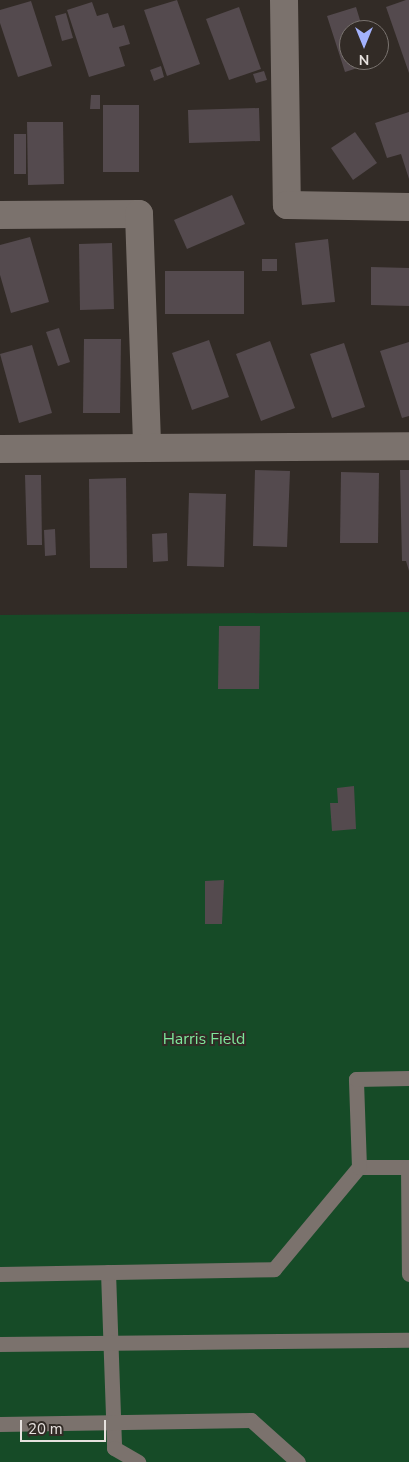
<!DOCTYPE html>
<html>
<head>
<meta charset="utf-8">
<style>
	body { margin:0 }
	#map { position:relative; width:409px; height:1462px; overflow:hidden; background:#322b26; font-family:"Nunito Sans",sans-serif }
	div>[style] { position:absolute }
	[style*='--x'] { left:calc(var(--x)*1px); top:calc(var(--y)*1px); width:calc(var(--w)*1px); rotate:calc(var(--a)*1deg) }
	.green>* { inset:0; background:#164b27 }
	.building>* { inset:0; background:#544a4e }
	.lane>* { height:15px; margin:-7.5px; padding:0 7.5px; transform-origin:7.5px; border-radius:7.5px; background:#7b726d }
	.street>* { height:28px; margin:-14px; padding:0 14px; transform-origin:14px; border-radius:14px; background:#7b726d }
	span { translate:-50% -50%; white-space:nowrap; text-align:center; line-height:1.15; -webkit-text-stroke:4px #322b26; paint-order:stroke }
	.park-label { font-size:16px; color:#7fe79b }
	.north { position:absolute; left:339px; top:20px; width:50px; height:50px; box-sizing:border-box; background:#322b26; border:1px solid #7a7470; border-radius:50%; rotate:180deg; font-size:14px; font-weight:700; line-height:20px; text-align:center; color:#e6e1de }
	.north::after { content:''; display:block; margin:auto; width:18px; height:22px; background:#a3b2fd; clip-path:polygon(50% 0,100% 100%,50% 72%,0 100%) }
	.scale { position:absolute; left:20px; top:1420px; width:86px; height:22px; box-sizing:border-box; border:2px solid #e6e1de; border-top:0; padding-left:6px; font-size:15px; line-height:18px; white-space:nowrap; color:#e6e1de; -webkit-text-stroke:4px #322b26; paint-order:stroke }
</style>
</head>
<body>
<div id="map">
	<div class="green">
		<i style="clip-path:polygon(409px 612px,409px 1462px,0 1462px,0 615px)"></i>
	</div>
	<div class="building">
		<i style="clip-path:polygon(177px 0,200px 64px,167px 76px,144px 10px)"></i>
		<i style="clip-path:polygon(406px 0,409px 0,409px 73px,386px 7px)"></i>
		<i style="clip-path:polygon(31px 1px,52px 66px,18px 77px,0 23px,0 10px)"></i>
		<i style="clip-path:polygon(92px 2px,97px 16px,108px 13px,113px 28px,124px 25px,130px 44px,119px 47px,125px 66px,89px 77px,67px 10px)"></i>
		<i style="clip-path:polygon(239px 7px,261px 69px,229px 80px,206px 19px)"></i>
		<i style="clip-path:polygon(356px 7px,363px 30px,349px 30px,349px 60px,373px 63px,345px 72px,327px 16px)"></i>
		<i style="clip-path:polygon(66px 13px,73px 38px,62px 41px,55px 16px)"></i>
		<i style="clip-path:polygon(161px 66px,164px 77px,154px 81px,150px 70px)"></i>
		<i style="clip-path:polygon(264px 71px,267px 80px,256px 83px,253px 74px)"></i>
		<i style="clip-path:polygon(91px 95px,100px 95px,100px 109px,90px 109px)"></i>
		<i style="clip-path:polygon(103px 105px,139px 105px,139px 172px,103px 172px)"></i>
		<i style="clip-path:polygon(259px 108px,260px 141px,189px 143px,188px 110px)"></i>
		<i style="clip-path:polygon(409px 112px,409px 179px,401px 154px,387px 158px,375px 123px)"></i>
		<i style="clip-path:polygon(27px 122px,63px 122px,64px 184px,28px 185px)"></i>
		<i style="clip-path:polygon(355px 132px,377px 163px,353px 180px,331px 148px)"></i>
		<i style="clip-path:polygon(14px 134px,26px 134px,26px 174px,14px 174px)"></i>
		<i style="clip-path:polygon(232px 195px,245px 224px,187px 249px,174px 220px)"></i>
		<i style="clip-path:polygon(30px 237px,49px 302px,11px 313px,0 275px,0 245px)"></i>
		<i style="clip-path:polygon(328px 239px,335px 302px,302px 305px,295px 243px)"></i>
		<i style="clip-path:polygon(112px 243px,114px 309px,80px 310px,79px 244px)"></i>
		<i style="clip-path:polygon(262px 259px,277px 259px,277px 271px,262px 271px)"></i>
		<i style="clip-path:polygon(371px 267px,409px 268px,409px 306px,371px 305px)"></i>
		<i style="clip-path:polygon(165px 271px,244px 271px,244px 314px,165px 314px)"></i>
		<i style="clip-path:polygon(59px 328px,70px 362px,58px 366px,46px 332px)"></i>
		<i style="clip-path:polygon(84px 339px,121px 339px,120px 413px,83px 413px)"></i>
		<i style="clip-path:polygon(209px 340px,229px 397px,192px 410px,172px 353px)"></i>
		<i style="clip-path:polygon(270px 341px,295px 408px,261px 421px,236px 354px)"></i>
		<i style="clip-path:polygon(409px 342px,409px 416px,402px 418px,380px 351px)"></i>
		<i style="clip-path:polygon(344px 343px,365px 407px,332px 418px,310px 354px)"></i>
		<i style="clip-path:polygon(32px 345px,52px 413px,19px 423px,0 354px)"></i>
		<i style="clip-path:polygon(255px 470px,290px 471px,287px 547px,253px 546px)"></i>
		<i style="clip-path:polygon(400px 470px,409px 470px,409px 571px,406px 561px,402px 561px)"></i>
		<i style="clip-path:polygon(341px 472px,379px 473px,378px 543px,340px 543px)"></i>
		<i style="clip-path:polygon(25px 475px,41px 475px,42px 545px,27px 545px)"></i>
		<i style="clip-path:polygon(126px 478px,127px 568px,90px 568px,89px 479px)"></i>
		<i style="clip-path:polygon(189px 493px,226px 494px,224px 567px,187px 566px)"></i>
		<i style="clip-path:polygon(55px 529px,56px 555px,45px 556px,44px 530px)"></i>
		<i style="clip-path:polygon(167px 533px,168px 561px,153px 562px,152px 534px)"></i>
		<i style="clip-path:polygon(219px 626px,260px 626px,259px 689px,218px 689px)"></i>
		<i style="clip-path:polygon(354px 786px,356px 829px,332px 831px,330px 803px,338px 803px,337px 788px)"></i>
		<i style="clip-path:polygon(224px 880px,222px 924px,205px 924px,205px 881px)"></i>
	</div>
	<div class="lane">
		<i style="--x:359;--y:1167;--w:50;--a:0"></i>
		<i style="--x:408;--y:1167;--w:107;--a:89.5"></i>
		<i style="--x:108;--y:1272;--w:176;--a:88"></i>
		<i style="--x:114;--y:1448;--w:28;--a:30"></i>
		<i style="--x:0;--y:1274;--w:274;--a:-1"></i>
		<i style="--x:274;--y:1269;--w:133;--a:-50.2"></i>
		<i style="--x:359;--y:1167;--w:88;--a:-92"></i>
		<i style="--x:356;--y:1079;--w:53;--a:-1.1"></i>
		<i style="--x:0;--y:1344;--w:409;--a:-0.6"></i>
		<i style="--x:0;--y:1424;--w:251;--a:-0.9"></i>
		<i style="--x:251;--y:1420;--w:63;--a:41.8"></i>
	</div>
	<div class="street">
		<i style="--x:284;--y:0;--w:205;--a:89.2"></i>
		<i style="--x:287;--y:205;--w:122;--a:0.9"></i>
		<i style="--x:0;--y:215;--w:139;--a:-0.4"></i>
		<i style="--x:139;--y:214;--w:233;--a:88"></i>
		<i style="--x:0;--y:449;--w:409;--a:-0.4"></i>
	</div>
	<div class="park-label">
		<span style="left:204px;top:1039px">Harris Field</span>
	</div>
	<div class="north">N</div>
	<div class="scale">20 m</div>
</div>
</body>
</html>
